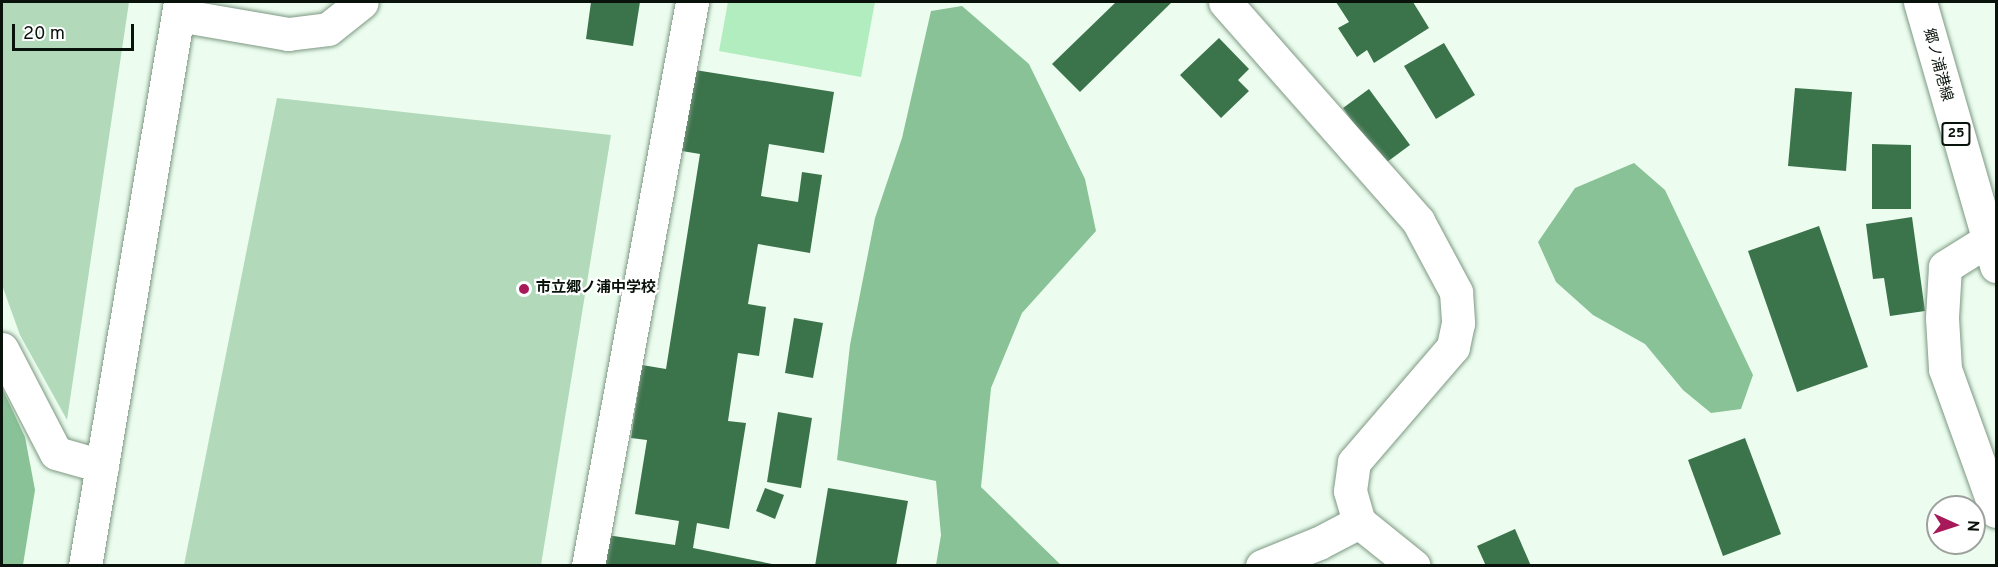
<!DOCTYPE html>
<html>
<head>
<meta charset="utf-8">
<style>
	body { margin:0 }
	#map { position:relative; width:1998px; height:567px; overflow:hidden; background:#ecfdef; font-family:Overpass,"Noto Sans JP",sans-serif }
	div>[style] { position:absolute }
	[style*='--x'] { left:calc(var(--x)*1px); top:calc(var(--y)*1px); width:calc(var(--w)*1px); rotate:calc(var(--a)*1deg) }
	.green>* { inset:0; background:#b2daba }
	.forest>* { inset:0; background:#89c296 }
	.water>* { inset:0; background:#b1edbe }
	.building>* { inset:0; background:#3b734b }
	.roads { filter:drop-shadow(0 0 2px #7d9882) drop-shadow(0 0 2px #7d9882) }
	.minor>* { height:33px; margin:-16.5px; padding:0 16.5px; transform-origin:16.5px; border-radius:16.5px; background:#fff }
	.major>* { height:33px; margin:-16.5px; padding:0 16.5px; transform-origin:16.5px; border-radius:16.5px; background:#fff }
	.dots>* { width:16px; height:16px; translate:-50% -50%; box-sizing:border-box; border:3px solid #fff; border-radius:50% }
	span { translate:-50% -50%; white-space:nowrap; text-align:center; line-height:1.15; -webkit-text-stroke:4.5px #fff; paint-order:stroke }
	.shield-label span { padding:2px 4px; background:#fff; border:2px solid; border-radius:4px; -webkit-text-stroke-width:0 }
	.shield-label { font-size:14px; color:#09130b; font-weight:700 }
	.street-label { font-size:15px; color:#09130b }
	.poi-label { font-size:15px; color:#09130b; font-weight:700 }
	.left { translate:0 -50%; text-align:left }
	.frame { position:absolute; inset:0; border:3px solid #09130b; pointer-events:none }
	.north { position:absolute; left:1926px; top:495px; width:60px; height:60px; box-sizing:border-box; background:#fff; border:2px solid #9da19d; border-radius:50%; rotate:93deg; font-size:16px; font-weight:700; line-height:24px; text-align:center; color:#09130b }
	.north::after { content:''; display:block; margin:auto; width:21px; height:27px; background:#a71958; clip-path:polygon(50% 0,100% 100%,50% 72%,0 100%) }
	.scale { position:absolute; left:12px; top:24px; width:122px; height:27px; box-sizing:border-box; border:3px solid #09130b; border-top:0; padding-left:8px; font-size:18px; line-height:21px; white-space:nowrap; color:#09130b; -webkit-text-stroke:4px #fff; paint-order:stroke }
</style>
</head>
<body>
<div id="map">
	<div class="green">
		<i style="clip-path:polygon(2px 2px,129px 2px,67px 420px,20px 335px,2px 285px)"></i>
		<i style="clip-path:polygon(277px 98px,611px 135px,541px 565px,184px 565px)"></i>
	</div>
	<div class="forest">
		<i style="clip-path:polygon(962px 6px,1029px 64px,1085px 179px,1096px 231px,1022px 313px,991px 388px,981px 487px,1061px 565px,936px 565px,941px 535px,936px 481px,837px 460px,850px 345px,875px 218px,902px 138px,931px 11px)"></i>
		<i style="clip-path:polygon(1634px 163px,1665px 190px,1753px 375px,1741px 409px,1711px 413px,1683px 390px,1645px 344px,1593px 315px,1556px 282px,1538px 242px,1575px 188px)"></i>
		<i style="clip-path:polygon(2px 388px,25px 437px,35px 490px,23px 565px,2px 565px)"></i>
	</div>
	<div class="water">
		<i style="clip-path:polygon(728px 2px,875px 2px,861px 77px,719px 51px)"></i>
	</div>
	<div class="building">
		<i style="clip-path:polygon(591px 2px,640px 2px,633px 46px,586px 39px)"></i>
		<i style="clip-path:polygon(1116px 2px,1172px 2px,1080px 92px,1052px 64px)"></i>
		<i style="clip-path:polygon(1336px 2px,1413px 2px,1429px 28px,1374px 63px,1367px 50px,1357px 57px,1338px 28px,1349px 22px)"></i>
		<i style="clip-path:polygon(1219px 38px,1249px 69px,1238px 80px,1249px 91px,1221px 118px,1180px 75px)"></i>
		<i style="clip-path:polygon(1444px 43px,1475px 95px,1436px 119px,1404px 66px)"></i>
		<i style="clip-path:polygon(695px 70px,834px 92px,824px 153px,769px 144px,761px 196px,798px 202px,802px 172px,822px 175px,810px 253px,758px 244px,748px 304px,766px 307px,759px 356px,738px 353px,728px 421px,746px 423px,729px 529px,697px 523px,693px 548px,782px 566px,595px 566px,600px 534px,675px 545px,679px 521px,635px 514px,647px 440px,631px 438px,642px 365px,666px 369px,700px 154px,682px 151px)"></i>
		<i style="clip-path:polygon(1795px 88px,1852px 92px,1846px 171px,1788px 166px)"></i>
		<i style="clip-path:polygon(1369px 89px,1410px 145px,1383px 165px,1343px 108px)"></i>
		<i style="clip-path:polygon(1872px 144px,1911px 145px,1911px 209px,1872px 209px)"></i>
		<i style="clip-path:polygon(1912px 217px,1925px 311px,1890px 316px,1884px 278px,1873px 279px,1866px 224px)"></i>
		<i style="clip-path:polygon(1819px 226px,1868px 367px,1797px 392px,1748px 251px)"></i>
		<i style="clip-path:polygon(794px 318px,823px 323px,813px 378px,785px 373px)"></i>
		<i style="clip-path:polygon(778px 412px,812px 418px,801px 488px,767px 482px)"></i>
		<i style="clip-path:polygon(1745px 438px,1781px 534px,1723px 556px,1688px 460px)"></i>
		<i style="clip-path:polygon(765px 488px,784px 495px,775px 519px,756px 511px)"></i>
		<i style="clip-path:polygon(828px 488px,908px 501px,896px 566px,815px 566px)"></i>
		<i style="clip-path:polygon(1515px 529px,1531px 566px,1486px 566px,1477px 546px)"></i>
	</div>
	<div class="roads">
		<div class="minor">
			<i style="--x:1225;--y:2;--w:292;--a:48.6"></i>
			<i style="--x:1418;--y:221;--w:81;--a:61.8"></i>
			<i style="--x:1456;--y:292;--w:31;--a:86"></i>
			<i style="--x:1458;--y:323;--w:25;--a:102"></i>
			<i style="--x:1453;--y:347;--w:152;--a:130.7"></i>
			<i style="--x:1354;--y:462;--w:29;--a:98"></i>
			<i style="--x:1350;--y:491;--w:32;--a:74"></i>
			<i style="--x:1359;--y:522;--w:70;--a:38.7"></i>
			<i style="--x:178;--y:15;--w:112;--a:9.8"></i>
			<i style="--x:288;--y:34;--w:40;--a:-7.1"></i>
			<i style="--x:328;--y:29;--w:43;--a:-38.5"></i>
			<i style="--x:1988;--y:240;--w:51;--a:147.9"></i>
			<i style="--x:1945;--y:267;--w:51;--a:93.4"></i>
			<i style="--x:1942;--y:318;--w:51;--a:86.6"></i>
			<i style="--x:1945;--y:369;--w:151;--a:70.2"></i>
			<i style="--x:2;--y:349;--w:117;--a:62.6"></i>
			<i style="--x:56;--y:453;--w:48;--a:15.8"></i>
			<i style="--x:85;--y:566;--w:572;--a:-80.44"></i>
			<i style="--x:588;--y:566;--w:574;--a:-79.55"></i>
			<i style="--x:1262;--y:566;--w:61;--a:-22"></i>
			<i style="--x:1319;--y:543;--w:45;--a:-27.7"></i>
		</div>
		<div class="major">
			<i style="--x:1920;--y:2;--w:275;--a:73.9"></i>
		</div>
	</div>
	<div class="dots">
		<i style="left:524px;top:289px;background:#a71958"></i>
	</div>
	<div class="shield-label">
		<span style="left:1956px;top:134px">25</span>
	</div>
	<div class="street-label">
		<span style="left:1937px;top:65px;rotate:75deg">郷ノ浦港線</span>
	</div>
	<div class="poi-label">
		<span class="left" style="left:536px;top:289px">市立郷ノ浦中学校</span>
	</div>
	<div class="frame"></div>
	<div class="north">N</div>
	<div class="scale">20 m</div>
</div>
</body>
</html>
